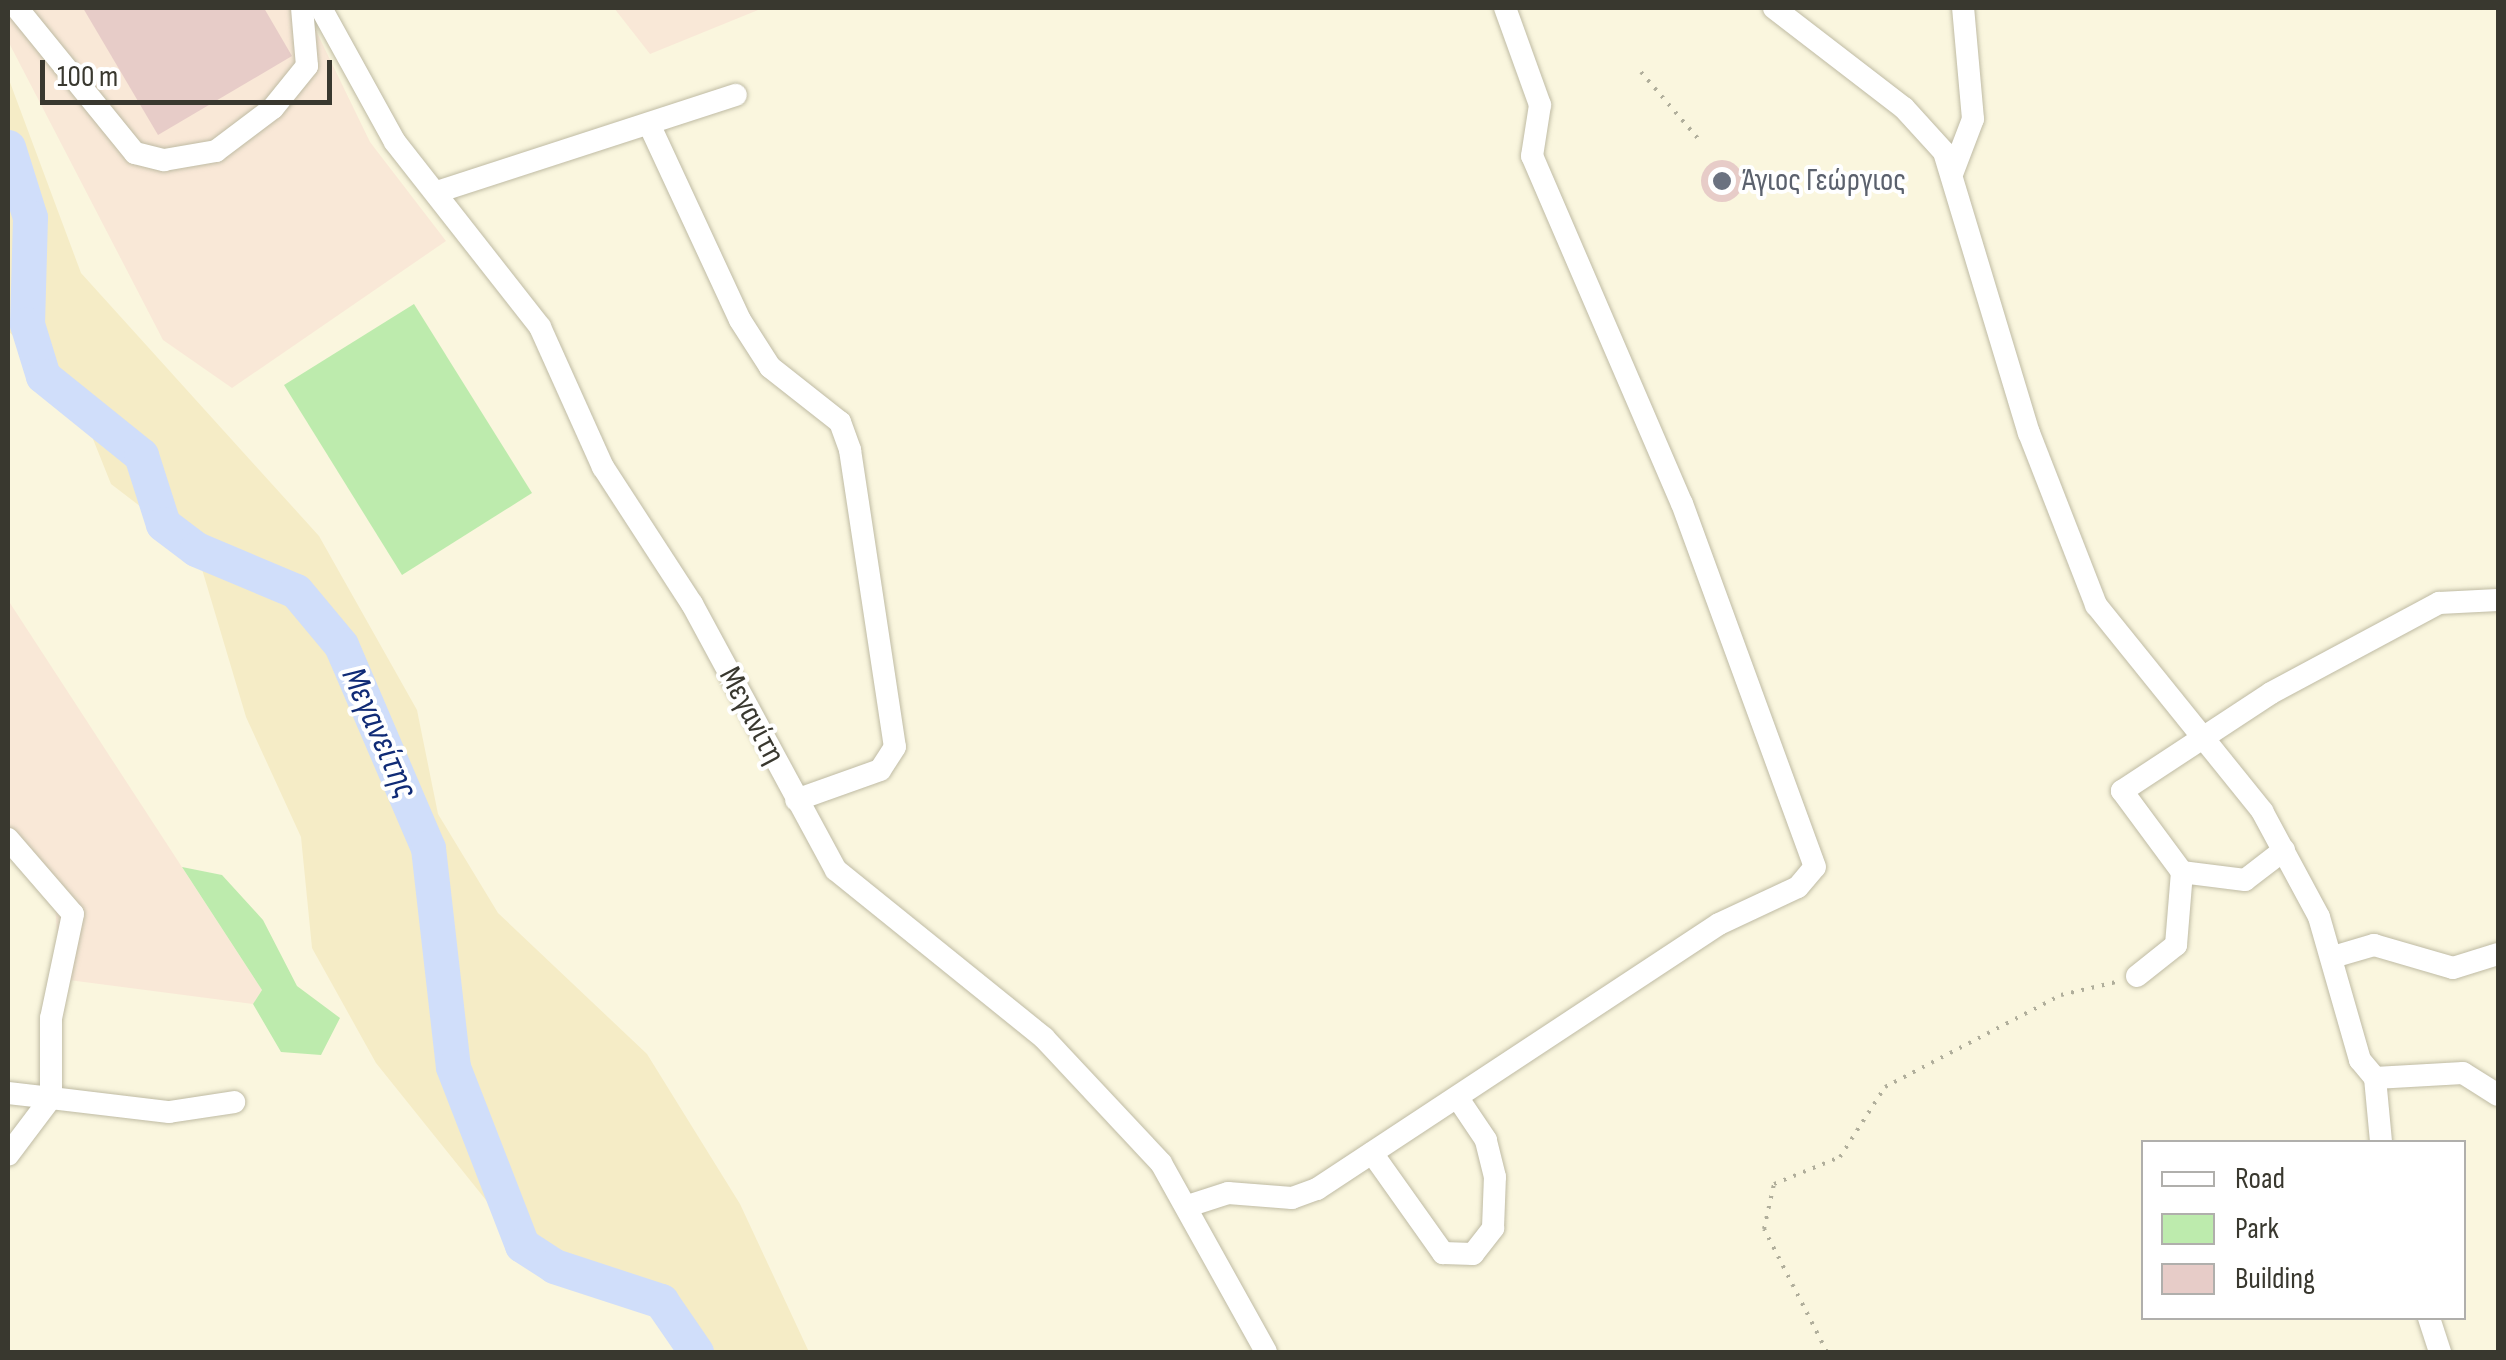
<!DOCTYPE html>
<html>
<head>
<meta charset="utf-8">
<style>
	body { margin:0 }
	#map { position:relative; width:2506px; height:1360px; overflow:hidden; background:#faf6de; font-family:"Sofia Sans Condensed",sans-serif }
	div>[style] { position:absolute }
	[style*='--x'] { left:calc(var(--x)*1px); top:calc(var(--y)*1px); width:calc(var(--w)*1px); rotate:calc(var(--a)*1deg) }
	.industrial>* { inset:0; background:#f9e8d7 }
	.green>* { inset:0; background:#bdebad }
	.sand>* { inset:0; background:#f5ecc6 }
	.river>* { height:35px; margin:-17.5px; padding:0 17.5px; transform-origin:17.5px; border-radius:17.5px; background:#d0defa }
	.building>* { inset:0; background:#e7ccc8 }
	.round { border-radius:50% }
	.path>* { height:4px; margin-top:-2px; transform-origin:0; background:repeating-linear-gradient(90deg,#b0ae9b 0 2.5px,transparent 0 10.5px) }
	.roads { filter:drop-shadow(0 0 2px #bfbba4) drop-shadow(0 0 2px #bfbba4) }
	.minor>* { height:22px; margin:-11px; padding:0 11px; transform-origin:11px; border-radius:11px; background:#fff }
	.dots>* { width:28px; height:28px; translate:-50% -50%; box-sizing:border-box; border:5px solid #fff; border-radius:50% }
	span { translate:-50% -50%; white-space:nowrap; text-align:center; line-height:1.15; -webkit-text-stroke:8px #fff; paint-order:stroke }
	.worship-label { font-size:32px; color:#5b616d }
	.left { translate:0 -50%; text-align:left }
	.street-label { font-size:32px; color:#39382f }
	.water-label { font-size:35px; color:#102b76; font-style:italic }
	.frame { position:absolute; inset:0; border:10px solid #39382f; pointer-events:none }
	.legend { position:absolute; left:2141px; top:1140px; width:325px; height:180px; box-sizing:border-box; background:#fff; border:2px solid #b0afac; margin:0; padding:12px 18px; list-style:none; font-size:30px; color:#39382f }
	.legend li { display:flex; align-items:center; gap:20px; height:50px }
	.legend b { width:50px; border:2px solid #b0afac }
	.scale { position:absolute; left:40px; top:60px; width:292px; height:45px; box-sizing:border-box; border:5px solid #39382f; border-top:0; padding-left:12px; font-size:30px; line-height:35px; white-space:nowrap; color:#39382f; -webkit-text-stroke:8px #fff; paint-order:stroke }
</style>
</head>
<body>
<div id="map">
	<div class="industrial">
		<i style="clip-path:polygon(8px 8px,305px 8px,370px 142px,446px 241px,232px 388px,163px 340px,8px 41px)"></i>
		<i style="clip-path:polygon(614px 8px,763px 8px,650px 54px)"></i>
		<i style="clip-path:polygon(8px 600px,262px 990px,253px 1004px,61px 979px,55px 907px,8px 854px)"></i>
	</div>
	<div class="green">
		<i style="clip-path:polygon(414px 304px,532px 493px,402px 575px,284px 385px)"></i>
		<i style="clip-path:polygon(182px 867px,222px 875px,263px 920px,297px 986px,340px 1018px,321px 1055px,281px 1052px,253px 1004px,262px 990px)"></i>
	</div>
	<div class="sand">
		<i style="clip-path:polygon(8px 77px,81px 273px,319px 536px,417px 710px,438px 814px,498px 913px,647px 1054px,740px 1204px,809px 1352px,676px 1352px,667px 1328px,585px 1269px,522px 1245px,376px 1063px,312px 948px,301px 837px,246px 717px,196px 549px,111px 484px,73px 389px,8px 331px)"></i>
	</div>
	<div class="river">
		<i style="--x:8;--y:147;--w:73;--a:72.6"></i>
		<i style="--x:30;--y:217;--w:107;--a:91.6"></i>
		<i style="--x:27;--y:324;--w:54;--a:72.9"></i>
		<i style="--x:43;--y:376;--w:126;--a:38.9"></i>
		<i style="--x:141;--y:455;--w:72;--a:72.3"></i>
		<i style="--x:163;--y:524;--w:41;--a:37.1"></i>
		<i style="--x:196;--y:549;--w:108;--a:22.8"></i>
		<i style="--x:296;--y:591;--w:70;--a:50.2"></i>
		<i style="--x:341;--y:645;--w:221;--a:66.8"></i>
		<i style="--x:428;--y:848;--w:220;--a:83.5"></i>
		<i style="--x:453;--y:1067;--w:191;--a:68.8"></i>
		<i style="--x:522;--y:1245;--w:38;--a:33"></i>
		<i style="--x:554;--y:1266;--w:113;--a:18.1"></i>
		<i style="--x:661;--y:1301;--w:62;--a:55.5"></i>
	</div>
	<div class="building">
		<i style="clip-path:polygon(83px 8px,264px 8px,292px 56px,158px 135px)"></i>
		<i class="round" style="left:1701px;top:160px;width:42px;height:42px"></i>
	</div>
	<div class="path">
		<i style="--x:1641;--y:72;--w:92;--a:49.4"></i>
		<i style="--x:1827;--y:1352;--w:138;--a:-117.1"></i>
		<i style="--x:1764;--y:1229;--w:46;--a:-77.5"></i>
		<i style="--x:1774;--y:1184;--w:71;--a:-22.2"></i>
		<i style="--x:1840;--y:1157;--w:83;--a:-57.3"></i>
		<i style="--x:1885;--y:1087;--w:199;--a:-27.6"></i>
		<i style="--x:2061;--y:995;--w:61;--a:-13.3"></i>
	</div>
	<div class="roads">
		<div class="minor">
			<i style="--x:17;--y:8;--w:187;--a:50.9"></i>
			<i style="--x:135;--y:153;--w:30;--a:14"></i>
			<i style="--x:164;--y:160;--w:53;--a:-9.8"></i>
			<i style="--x:216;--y:151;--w:71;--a:-37"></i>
			<i style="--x:273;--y:108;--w:54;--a:-51"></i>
			<i style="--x:307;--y:66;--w:58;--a:-94.9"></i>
			<i style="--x:321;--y:8;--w:153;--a:61.1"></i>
			<i style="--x:395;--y:142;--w:235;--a:51.9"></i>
			<i style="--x:540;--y:327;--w:154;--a:65.8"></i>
			<i style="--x:603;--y:467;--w:163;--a:57"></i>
			<i style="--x:692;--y:604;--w:302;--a:61.6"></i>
			<i style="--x:836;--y:870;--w:267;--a:38.9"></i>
			<i style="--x:1044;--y:1038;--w:171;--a:46.9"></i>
			<i style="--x:1161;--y:1163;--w:216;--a:60.9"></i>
			<i style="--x:1774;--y:8;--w:164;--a:37.6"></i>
			<i style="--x:1904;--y:108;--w:59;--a:47.7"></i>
			<i style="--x:1944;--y:152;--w:294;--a:73.2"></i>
			<i style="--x:2029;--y:433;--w:185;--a:68.7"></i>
			<i style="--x:2096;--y:605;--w:265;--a:51.1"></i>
			<i style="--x:2262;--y:811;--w:120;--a:61.7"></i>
			<i style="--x:2319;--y:917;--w:149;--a:74"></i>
			<i style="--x:2360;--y:1060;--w:23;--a:50"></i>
			<i style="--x:2375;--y:1078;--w:88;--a:-3.3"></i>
			<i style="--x:2463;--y:1073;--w:41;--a:32.2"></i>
			<i style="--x:649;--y:124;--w:216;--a:65.1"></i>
			<i style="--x:740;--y:320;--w:56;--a:57.4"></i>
			<i style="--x:770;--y:367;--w:89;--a:38.2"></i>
			<i style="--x:840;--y:422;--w:30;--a:70"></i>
			<i style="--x:850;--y:450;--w:300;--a:81.4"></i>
			<i style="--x:895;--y:747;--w:27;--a:123"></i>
			<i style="--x:880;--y:770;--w:89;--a:160.3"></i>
			<i style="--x:1952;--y:174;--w:59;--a:-69.1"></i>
			<i style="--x:1973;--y:119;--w:111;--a:-95.1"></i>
			<i style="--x:440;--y:191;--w:311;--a:-18"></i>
			<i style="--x:8;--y:839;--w:99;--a:49.1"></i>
			<i style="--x:73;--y:914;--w:106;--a:101.9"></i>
			<i style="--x:51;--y:1018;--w:80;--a:90"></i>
			<i style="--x:51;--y:1098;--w:119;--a:6.8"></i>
			<i style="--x:169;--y:1112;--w:66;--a:-8.7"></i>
			<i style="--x:2284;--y:850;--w:49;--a:142.4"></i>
			<i style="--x:2245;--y:880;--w:64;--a:-172.8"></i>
			<i style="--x:2182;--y:872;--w:101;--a:-126.5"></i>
			<i style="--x:2122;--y:791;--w:178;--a:-33.3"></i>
			<i style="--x:2271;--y:693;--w:191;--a:-28.2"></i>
			<i style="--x:2439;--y:603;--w:59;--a:-2.9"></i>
			<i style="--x:2333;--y:957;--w:43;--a:-16.3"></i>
			<i style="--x:2374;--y:945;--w:82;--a:16.2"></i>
			<i style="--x:2453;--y:968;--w:47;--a:-17.3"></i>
			<i style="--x:2137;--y:976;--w:50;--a:-38.5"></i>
			<i style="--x:2176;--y:945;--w:73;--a:-85.3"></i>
			<i style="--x:2375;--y:1078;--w:64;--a:84.6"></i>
			<i style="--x:8;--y:1093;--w:43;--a:6.6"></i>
			<i style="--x:51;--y:1098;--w:71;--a:127"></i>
			<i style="--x:1372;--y:1153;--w:123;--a:54.6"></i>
			<i style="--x:1443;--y:1253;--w:30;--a:2"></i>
			<i style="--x:1473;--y:1254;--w:33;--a:-52"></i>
			<i style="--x:1493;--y:1228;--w:51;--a:-87.8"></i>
			<i style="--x:1495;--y:1177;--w:38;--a:-104"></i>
			<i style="--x:1486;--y:1140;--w:48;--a:-124"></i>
			<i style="--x:1191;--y:1205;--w:39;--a:-18"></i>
			<i style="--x:1228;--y:1193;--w:64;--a:4.5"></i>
			<i style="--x:1292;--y:1198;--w:27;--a:-20"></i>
			<i style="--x:1317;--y:1189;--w:481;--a:-33.4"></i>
			<i style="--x:1719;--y:924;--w:87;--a:-25.1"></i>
			<i style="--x:1798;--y:887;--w:26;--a:-50"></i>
			<i style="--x:1815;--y:867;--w:387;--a:-110.1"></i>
			<i style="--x:1682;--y:504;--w:379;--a:-113.3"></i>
			<i style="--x:1532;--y:156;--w:52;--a:-81.1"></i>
			<i style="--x:1540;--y:105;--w:103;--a:-109.8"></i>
			<i style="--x:2429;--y:1318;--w:36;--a:72"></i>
		</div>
	</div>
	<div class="dots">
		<i style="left:1722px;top:181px;background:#6b7280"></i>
	</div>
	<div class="worship-label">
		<span class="left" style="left:1742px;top:181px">Άγιος Γεώργιος</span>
	</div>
	<div class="street-label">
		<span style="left:751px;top:716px;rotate:62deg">Μεγανίτη</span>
	</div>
	<div class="water-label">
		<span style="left:379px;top:733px;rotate:66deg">Μεγανείτης</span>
	</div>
	<div class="frame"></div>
	<ul class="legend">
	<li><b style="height:12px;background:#fff"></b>Road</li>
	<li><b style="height:28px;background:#bdebad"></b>Park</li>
	<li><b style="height:28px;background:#e7ccc8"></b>Building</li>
	</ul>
	<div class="scale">100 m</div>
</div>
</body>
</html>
